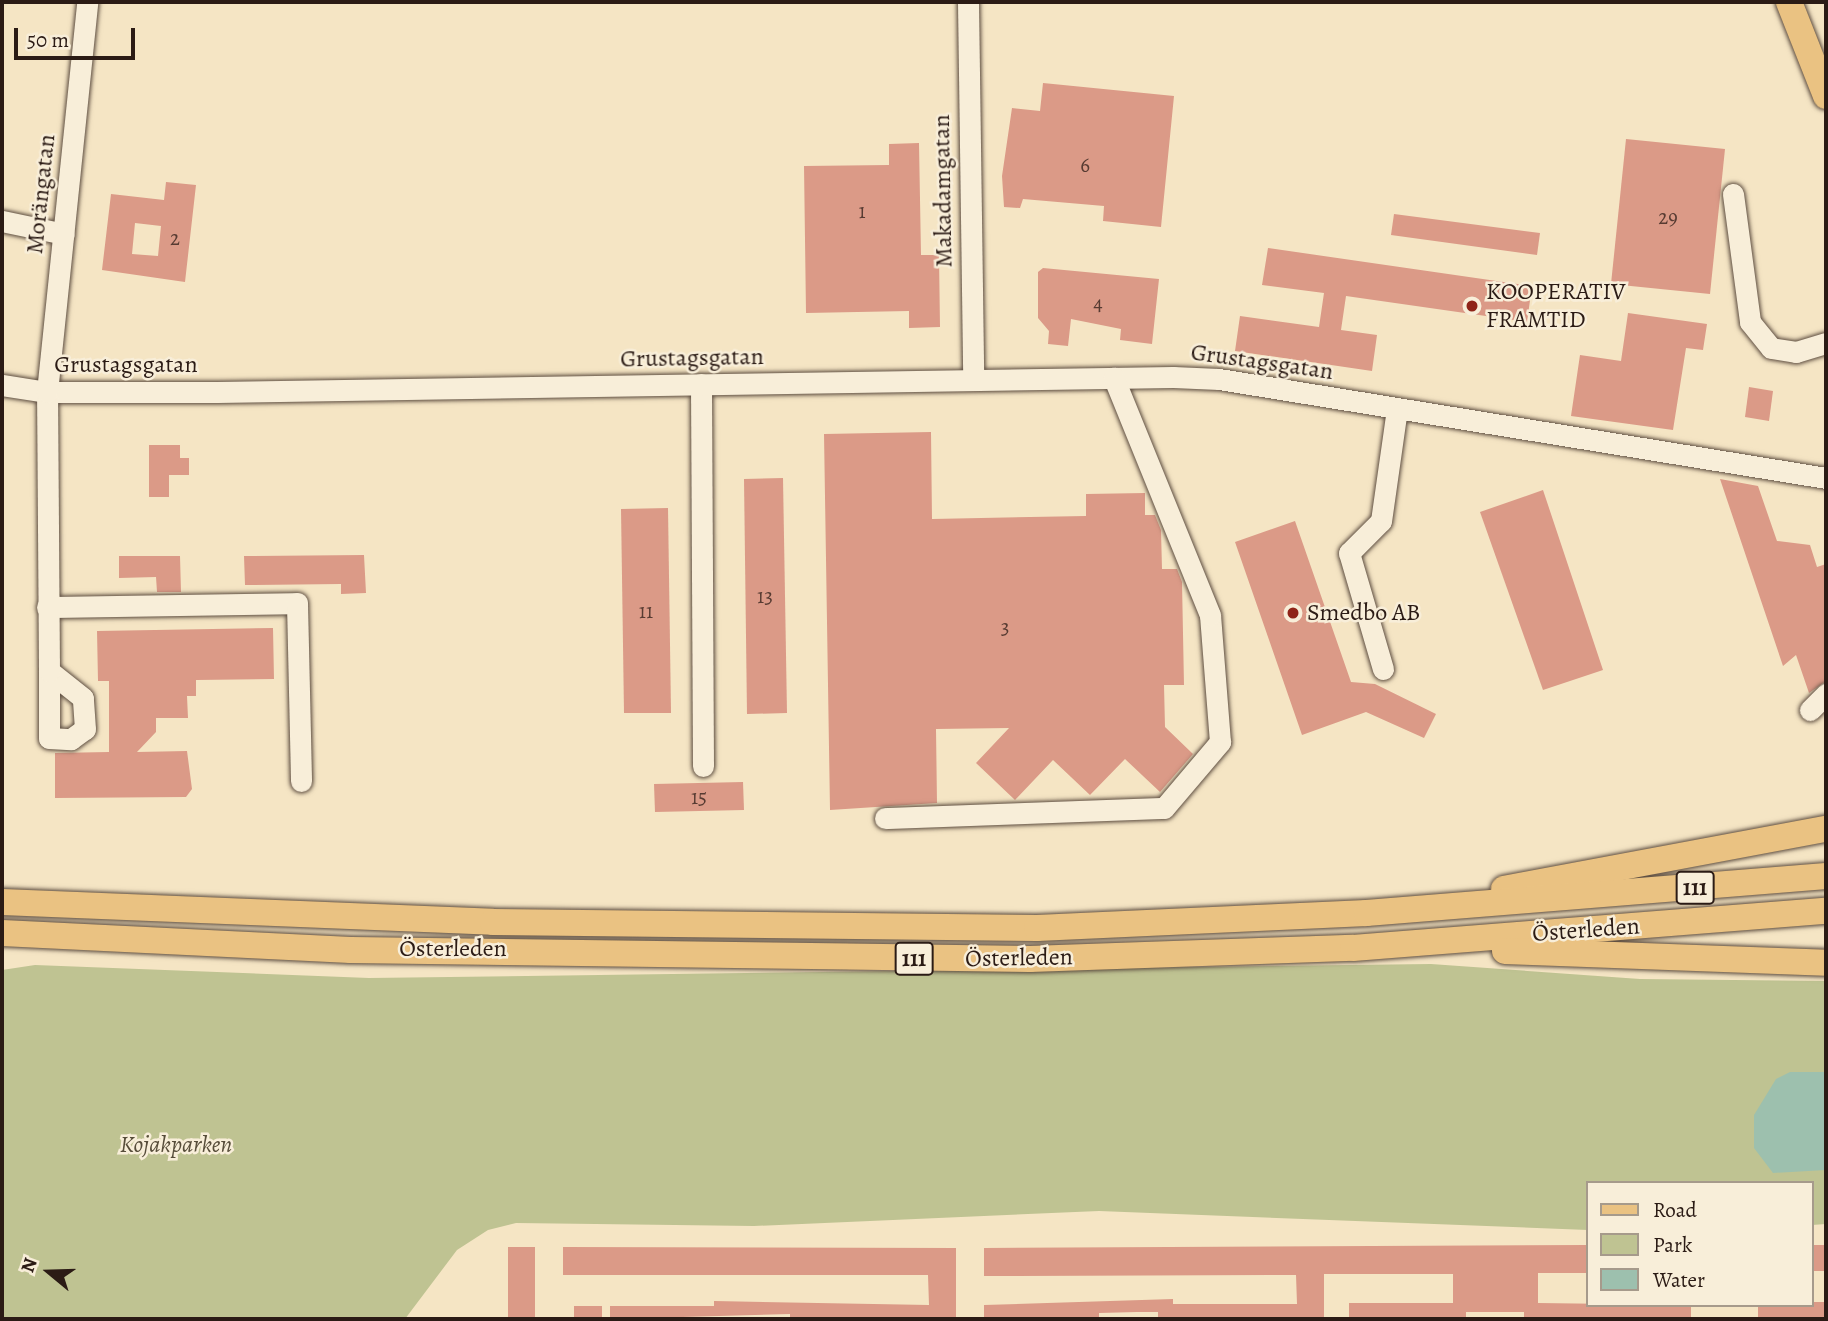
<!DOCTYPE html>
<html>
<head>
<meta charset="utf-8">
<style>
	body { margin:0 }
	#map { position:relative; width:1828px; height:1321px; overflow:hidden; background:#f5e5c4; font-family:Alegreya,serif }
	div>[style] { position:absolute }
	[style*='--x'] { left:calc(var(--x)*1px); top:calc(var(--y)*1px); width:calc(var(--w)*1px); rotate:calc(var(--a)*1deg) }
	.green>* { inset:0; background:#bfc392 }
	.water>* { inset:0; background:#9dc0ae }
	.building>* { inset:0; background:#db9a87 }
	.roads { filter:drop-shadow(0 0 2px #5e4e41) drop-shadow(0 0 2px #5e4e41) }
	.minor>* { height:21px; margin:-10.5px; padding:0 10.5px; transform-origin:10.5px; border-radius:10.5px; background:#f8eed9 }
	.major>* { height:26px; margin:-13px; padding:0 13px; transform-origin:13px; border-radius:13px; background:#eac282 }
	.dots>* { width:19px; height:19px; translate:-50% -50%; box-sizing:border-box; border:4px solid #f8eed9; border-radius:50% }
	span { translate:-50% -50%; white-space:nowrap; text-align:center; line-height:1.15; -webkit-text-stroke:5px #f8eed9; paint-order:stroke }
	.number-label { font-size:21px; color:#573b32 }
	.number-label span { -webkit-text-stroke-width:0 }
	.shield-label span { padding:2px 5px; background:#f8eed9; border:2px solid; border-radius:5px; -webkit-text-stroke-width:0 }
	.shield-label { font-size:23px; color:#2b1b15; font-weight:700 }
	.street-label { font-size:24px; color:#2b1b15 }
	.poi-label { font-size:24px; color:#2b1b15 }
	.left { translate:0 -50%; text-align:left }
	.park-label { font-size:24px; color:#574d3a; font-style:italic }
	.frame { position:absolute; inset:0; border:4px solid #2b1b15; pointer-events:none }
	.legend { position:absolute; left:1586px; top:1181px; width:228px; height:126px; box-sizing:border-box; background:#f8eed9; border:2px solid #a69a8b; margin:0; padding:9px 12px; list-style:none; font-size:21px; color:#2b1b15 }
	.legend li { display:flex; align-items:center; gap:14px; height:35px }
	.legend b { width:35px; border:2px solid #a69a8b }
	.north { position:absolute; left:14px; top:1237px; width:70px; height:70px; -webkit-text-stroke:5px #f8eed9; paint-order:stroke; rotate:289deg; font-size:19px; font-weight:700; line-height:28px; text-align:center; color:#2b1b15 }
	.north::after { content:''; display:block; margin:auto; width:24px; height:32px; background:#2b1b15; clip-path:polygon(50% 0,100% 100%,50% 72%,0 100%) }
	.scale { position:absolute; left:14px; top:28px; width:121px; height:32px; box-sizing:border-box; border:4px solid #2b1b15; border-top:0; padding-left:9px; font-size:21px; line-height:24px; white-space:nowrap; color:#2b1b15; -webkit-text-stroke:5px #f8eed9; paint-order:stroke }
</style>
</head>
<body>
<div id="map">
	<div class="green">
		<i style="clip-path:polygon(1431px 964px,1640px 979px,1826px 981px,1826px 1224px,1812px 1225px,1812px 1183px,1588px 1183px,1588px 1230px,1099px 1211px,754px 1226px,516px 1223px,488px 1230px,457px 1250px,405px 1319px,2px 1319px,2px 970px,35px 965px,369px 978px)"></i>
	</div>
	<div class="water">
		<i style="clip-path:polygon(1790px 1072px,1826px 1072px,1826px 1170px,1773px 1173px,1754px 1148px,1754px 1115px,1776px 1079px)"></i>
	</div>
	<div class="building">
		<i style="clip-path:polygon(1043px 83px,1174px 96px,1161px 227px,1103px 221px,1104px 206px,1023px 199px,1020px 208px,1004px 207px,1002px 176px,1012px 108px,1040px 111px)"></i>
		<i style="clip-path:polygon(1626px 139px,1725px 149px,1710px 294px,1611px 284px)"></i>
		<i style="clip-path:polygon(919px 143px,921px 255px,939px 255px,940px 327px,909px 328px,909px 311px,806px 313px,804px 166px,889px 165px,889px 144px)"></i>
		<i style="clip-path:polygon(evenodd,166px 182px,196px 185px,185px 282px,102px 270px,111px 194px,164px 200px,166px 182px,135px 223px,161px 226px,158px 256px,132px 254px,135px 223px)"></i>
		<i style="clip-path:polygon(1394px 214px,1540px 233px,1537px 255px,1391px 235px)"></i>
		<i style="clip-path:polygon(1268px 248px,1532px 286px,1527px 322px,1346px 296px,1341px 330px,1377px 335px,1372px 371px,1235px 351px,1240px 316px,1319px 327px,1324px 293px,1262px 285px)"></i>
		<i style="clip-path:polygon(1043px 268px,1159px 279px,1152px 344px,1120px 340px,1121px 329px,1071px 319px,1068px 346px,1048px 344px,1049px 331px,1038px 318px,1038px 272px)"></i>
		<i style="clip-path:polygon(1628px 313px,1707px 324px,1703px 350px,1686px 348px,1673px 430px,1571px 416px,1580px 355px,1621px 361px)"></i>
		<i style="clip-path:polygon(1749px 387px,1773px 391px,1769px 421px,1745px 417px)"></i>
		<i style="clip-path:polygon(931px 432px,932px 519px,1086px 516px,1086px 494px,1145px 493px,1145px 515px,1155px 515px,1161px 530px,1162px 569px,1177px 569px,1182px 582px,1184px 685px,1164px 685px,1165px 727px,1193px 754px,1160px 792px,1125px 759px,1090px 795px,1053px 760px,1015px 800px,976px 763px,1009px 728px,936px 729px,937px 803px,830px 810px,824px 434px)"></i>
		<i style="clip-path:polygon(149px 445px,180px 445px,180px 458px,189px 458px,189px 475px,169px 475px,169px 497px,149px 497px)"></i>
		<i style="clip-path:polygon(783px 478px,787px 713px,747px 714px,744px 479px)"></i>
		<i style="clip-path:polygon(1720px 479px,1758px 486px,1777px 541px,1810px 545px,1817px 567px,1826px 564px,1826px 681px,1809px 693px,1796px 655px,1783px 666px)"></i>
		<i style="clip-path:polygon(1543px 490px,1603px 670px,1543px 690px,1480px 512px)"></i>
		<i style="clip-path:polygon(668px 508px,671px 713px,624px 713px,621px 509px)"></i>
		<i style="clip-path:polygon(1295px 521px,1351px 682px,1375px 684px,1436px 714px,1424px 738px,1366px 712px,1302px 735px,1235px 542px)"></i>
		<i style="clip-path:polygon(364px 555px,366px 593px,341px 594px,341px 584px,245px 585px,244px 556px)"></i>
		<i style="clip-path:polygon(119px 556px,180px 556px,181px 592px,157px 592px,156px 577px,119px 578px)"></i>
		<i style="clip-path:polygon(273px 628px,274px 679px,196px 680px,196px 696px,187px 696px,188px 718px,156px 718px,156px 732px,137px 752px,187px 751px,192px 789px,186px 797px,55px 798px,55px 753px,109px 752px,109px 681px,98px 681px,97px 631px)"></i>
		<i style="clip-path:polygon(743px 782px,744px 810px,655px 812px,654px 784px)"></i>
		<i style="clip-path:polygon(1588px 1245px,1588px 1273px,1538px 1273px,1538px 1303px,1691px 1305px,1691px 1319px,1524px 1319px,1524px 1312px,1466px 1312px,1466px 1319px,1349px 1319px,1349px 1303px,1453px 1303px,1453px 1274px,1324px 1274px,1324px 1319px,1158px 1319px,1158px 1312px,1137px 1312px,1099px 1313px,1099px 1319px,984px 1319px,984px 1305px,1173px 1299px,1173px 1304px,1297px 1304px,1296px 1275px,984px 1276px,984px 1248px)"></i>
		<i style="clip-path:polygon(1812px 1245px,1826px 1245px,1826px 1271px,1812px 1271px)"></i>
		<i style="clip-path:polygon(508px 1247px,535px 1247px,535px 1319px,508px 1319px)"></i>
		<i style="clip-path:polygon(563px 1247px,956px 1248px,956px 1319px,790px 1319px,790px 1314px,610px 1319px,610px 1306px,714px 1306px,714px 1301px,929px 1305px,928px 1275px,563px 1275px)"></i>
		<i style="clip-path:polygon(1812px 1302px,1826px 1302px,1826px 1319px,1758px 1319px,1758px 1305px)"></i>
		<i style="clip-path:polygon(574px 1306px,602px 1306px,602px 1318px,574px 1319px)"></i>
	</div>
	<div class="roads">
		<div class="minor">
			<i style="--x:968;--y:2;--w:377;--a:89.2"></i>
			<i style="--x:1733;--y:194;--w:129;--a:82.4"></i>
			<i style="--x:1750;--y:322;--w:33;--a:51"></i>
			<i style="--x:1771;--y:348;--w:25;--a:9"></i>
			<i style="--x:1796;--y:352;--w:31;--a:-17"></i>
			<i style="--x:2;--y:221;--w:63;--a:11.8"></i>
			<i style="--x:701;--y:384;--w:382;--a:89.7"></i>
			<i style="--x:2;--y:385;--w:46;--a:8.8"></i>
			<i style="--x:47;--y:392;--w:170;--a:0"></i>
			<i style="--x:217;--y:392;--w:956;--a:-0.9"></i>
			<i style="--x:1173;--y:377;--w:46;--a:2.5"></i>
			<i style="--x:1219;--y:379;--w:615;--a:9.26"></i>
			<i style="--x:47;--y:607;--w:250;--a:-0.9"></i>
			<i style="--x:297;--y:603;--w:178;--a:88.7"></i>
			<i style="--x:1383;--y:669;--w:121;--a:-106.3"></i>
			<i style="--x:1349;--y:553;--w:45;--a:-45"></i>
			<i style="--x:1381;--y:521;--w:113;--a:-81.9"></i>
			<i style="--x:49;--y:671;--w:67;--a:90"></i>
			<i style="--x:49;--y:738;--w:22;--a:3"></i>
			<i style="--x:71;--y:739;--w:17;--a:-36"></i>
			<i style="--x:85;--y:729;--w:31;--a:-94"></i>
			<i style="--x:83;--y:698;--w:43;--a:-141.5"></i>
			<i style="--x:49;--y:671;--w:279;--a:-90.4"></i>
			<i style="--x:47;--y:392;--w:392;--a:-84.1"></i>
			<i style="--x:1810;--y:710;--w:23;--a:-45"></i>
			<i style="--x:885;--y:818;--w:279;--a:-2.1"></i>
			<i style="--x:1164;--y:808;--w:87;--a:-49.7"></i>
			<i style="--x:1220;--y:742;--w:127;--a:-94.5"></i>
			<i style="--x:1210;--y:615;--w:256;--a:-112.1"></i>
		</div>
		<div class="major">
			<i style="--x:1789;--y:2;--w:101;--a:68.5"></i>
			<i style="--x:1504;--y:889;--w:328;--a:-10.6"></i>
			<i style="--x:2;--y:902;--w:491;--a:2.3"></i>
			<i style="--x:493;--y:922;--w:544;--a:0.63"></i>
			<i style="--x:1037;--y:928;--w:330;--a:-2.6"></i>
			<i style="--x:1367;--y:913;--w:460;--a:-4.6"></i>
			<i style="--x:2;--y:933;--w:349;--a:2.8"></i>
			<i style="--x:351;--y:950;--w:679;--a:0.76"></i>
			<i style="--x:1030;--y:959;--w:323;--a:-2"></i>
			<i style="--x:1353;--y:948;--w:474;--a:-4.5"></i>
			<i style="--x:1505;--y:951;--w:321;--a:2.1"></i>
		</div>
	</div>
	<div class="dots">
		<i style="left:1472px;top:306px;background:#8f2418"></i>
		<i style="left:1293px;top:613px;background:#8f2418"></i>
	</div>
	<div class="number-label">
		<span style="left:1085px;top:165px">6</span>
		<span style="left:862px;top:211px">1</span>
		<span style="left:1668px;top:217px">29</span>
		<span style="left:175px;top:238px">2</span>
		<span style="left:1098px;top:303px">4</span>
		<span style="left:765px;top:596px">13</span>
		<span style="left:646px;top:611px">11</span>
		<span style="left:1005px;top:627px">3</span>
		<span style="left:699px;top:797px">15</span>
	</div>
	<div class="shield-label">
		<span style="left:1695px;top:888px">111</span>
		<span style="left:914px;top:959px">111</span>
	</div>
	<div class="street-label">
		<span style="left:943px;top:191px;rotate:-91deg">Makadamgatan</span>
		<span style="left:41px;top:194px;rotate:-84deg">Morängatan</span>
		<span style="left:692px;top:358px;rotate:-1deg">Grustagsgatan</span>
		<span style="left:1262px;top:362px;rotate:8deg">Grustagsgatan</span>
		<span style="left:126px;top:365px">Grustagsgatan</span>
		<span style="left:1586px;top:930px;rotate:-4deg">Österleden</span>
		<span style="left:453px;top:949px">Österleden</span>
		<span style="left:1019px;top:958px;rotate:-1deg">Österleden</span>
	</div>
	<div class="poi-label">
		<span class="left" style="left:1486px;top:306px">KOOPERATIV<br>FRAMTID</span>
		<span class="left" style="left:1307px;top:613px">Smedbo AB</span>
	</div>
	<div class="park-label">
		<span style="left:176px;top:1145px">Kojakparken</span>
	</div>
	<div class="frame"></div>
	<ul class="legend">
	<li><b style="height:9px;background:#eac282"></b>Road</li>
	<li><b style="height:19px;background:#bfc392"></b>Park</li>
	<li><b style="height:19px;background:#9dc0ae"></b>Water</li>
	</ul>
	<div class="north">N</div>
	<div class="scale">50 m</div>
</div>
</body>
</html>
